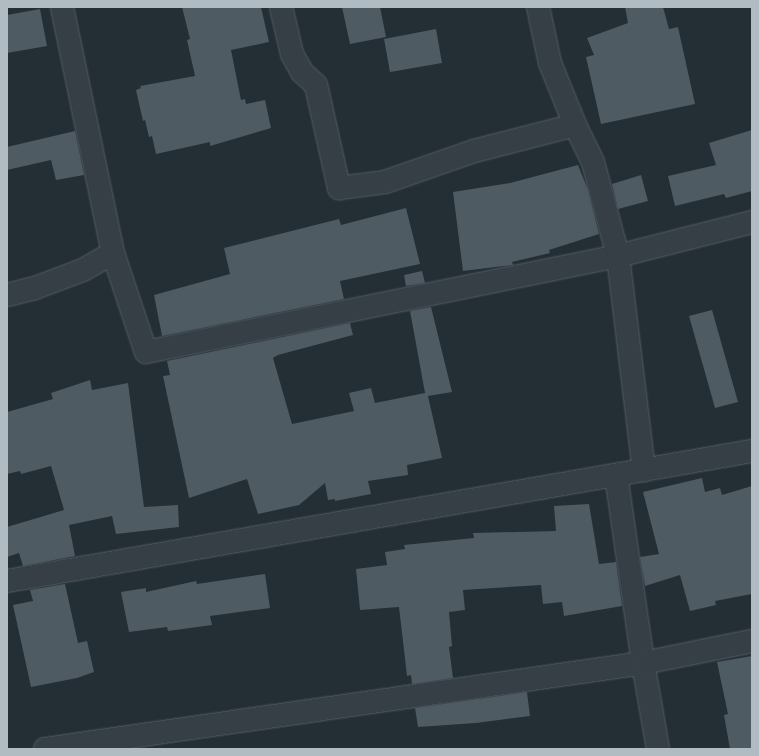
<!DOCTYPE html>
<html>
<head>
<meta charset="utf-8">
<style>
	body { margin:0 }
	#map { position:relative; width:759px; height:756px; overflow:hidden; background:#232e35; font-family:Helvetica,sans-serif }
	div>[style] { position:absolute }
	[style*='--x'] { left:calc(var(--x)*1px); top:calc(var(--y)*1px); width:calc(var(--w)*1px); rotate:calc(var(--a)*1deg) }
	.building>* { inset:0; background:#4e5b63 }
	.roads { filter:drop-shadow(0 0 1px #545d64) drop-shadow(0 0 1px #545d64) }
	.minor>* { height:22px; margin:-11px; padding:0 11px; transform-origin:11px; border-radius:11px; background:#363f46 }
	span { translate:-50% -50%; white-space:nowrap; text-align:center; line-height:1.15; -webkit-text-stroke:3px #1c242a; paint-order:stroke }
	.frame { position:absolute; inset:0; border:8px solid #b1bbc2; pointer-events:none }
</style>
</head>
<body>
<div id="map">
	<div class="building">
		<i style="clip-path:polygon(182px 7px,261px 7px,269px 42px,231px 50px,241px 100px,245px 99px,246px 104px,265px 100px,271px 128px,210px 146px,210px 142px,156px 154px,152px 136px,149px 137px,145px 120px,143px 121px,136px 90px,141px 88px,140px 86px,195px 76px,187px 40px,190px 39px)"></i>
		<i style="clip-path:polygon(342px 7px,380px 7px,386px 37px,350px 44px)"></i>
		<i style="clip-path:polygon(625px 7px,663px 7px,669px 29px,678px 27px,695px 104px,601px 124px,586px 57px,594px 55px,587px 38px,628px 23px)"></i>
		<i style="clip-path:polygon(40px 9px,47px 46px,7px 53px,7px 15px)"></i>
		<i style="clip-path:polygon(436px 29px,442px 63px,390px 72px,384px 39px)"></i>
		<i style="clip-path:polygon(752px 130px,752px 191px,726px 198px,724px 194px,675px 206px,668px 176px,716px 165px,709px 143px)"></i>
		<i style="clip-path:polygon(75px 131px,84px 175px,56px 180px,51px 160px,7px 170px,7px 147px)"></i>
		<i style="clip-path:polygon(578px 165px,588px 190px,599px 234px,549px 250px,550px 253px,512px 262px,513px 265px,463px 271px,453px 192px,510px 183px)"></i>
		<i style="clip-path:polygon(641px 175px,648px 201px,618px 209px,612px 184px)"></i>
		<i style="clip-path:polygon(406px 208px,420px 264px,340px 281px,344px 299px,162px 336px,154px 295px,230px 274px,224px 248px,339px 219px,341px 225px)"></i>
		<i style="clip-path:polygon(422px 271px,425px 283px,406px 286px,404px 275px)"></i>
		<i style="clip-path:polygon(431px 307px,452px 392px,428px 396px,442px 458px,407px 465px,408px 475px,368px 481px,371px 494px,335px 501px,335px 499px,328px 500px,325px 483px,299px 505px,258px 514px,247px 479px,189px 498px,163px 376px,170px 375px,167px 361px,350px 323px,353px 335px,278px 355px,273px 358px,292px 424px,354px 411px,349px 393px,371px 388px,375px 403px,425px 393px,410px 311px)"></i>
		<i style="clip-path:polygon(712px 310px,738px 402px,715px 408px,689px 316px)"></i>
		<i style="clip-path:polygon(90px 380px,92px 390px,128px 383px,144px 507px,178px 505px,179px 527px,116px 534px,112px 516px,69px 525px,75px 556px,23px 566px,19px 553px,7px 557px,7px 527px,64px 510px,51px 466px,21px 474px,20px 471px,7px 474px,7px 412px,53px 399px,51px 393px)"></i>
		<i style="clip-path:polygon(702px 478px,705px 492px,720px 488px,722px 495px,752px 486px,752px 594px,715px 601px,716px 605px,690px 611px,680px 575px,645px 586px,640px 557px,659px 554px,643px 492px)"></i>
		<i style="clip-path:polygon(589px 504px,599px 564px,616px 562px,622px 606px,564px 616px,562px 602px,543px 604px,541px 585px,463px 590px,465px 610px,449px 612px,452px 646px,449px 647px,453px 678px,412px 684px,411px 675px,407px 676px,399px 607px,360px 610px,356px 569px,387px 565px,385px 552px,405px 549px,404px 545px,474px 538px,473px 533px,556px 531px,554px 506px)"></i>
		<i style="clip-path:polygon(265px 574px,270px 608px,210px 616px,212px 625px,168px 631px,167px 627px,129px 632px,121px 592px,146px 588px,146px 592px,196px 581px,197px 584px)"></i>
		<i style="clip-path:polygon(65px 584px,78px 643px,87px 641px,94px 672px,77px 678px,31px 687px,13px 605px,33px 601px,30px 590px)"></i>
		<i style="clip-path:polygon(752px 656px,752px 749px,730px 749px,724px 715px,728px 714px,717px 662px)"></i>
		<i style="clip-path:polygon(527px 692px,530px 716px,476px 723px,418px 727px,415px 708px)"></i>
	</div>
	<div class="roads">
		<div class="minor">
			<i style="--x:62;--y:7;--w:251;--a:78.3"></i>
			<i style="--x:113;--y:253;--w:104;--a:71.6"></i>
			<i style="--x:146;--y:352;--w:482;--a:-11.5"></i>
			<i style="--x:618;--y:256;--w:138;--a:-14.2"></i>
			<i style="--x:281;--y:7;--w:48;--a:76.8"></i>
			<i style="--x:292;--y:54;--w:21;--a:61"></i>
			<i style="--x:302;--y:72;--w:19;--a:43"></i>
			<i style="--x:316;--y:85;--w:106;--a:77.4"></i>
			<i style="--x:339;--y:188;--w:46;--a:-7.4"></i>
			<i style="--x:385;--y:182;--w:94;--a:-19.2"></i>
			<i style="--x:474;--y:151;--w:104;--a:-14.4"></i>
			<i style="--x:538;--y:7;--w:57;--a:77.9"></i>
			<i style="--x:550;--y:63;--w:67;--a:68"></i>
			<i style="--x:575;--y:125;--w:41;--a:64.1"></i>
			<i style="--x:593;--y:162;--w:97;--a:75.1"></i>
			<i style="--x:618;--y:256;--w:216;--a:83.1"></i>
			<i style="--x:7;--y:295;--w:29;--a:-14"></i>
			<i style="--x:35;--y:288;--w:51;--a:-20.6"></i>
			<i style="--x:83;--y:270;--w:34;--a:-30"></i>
			<i style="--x:616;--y:475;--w:190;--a:81.8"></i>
			<i style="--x:643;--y:663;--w:87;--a:80.1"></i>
			<i style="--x:7;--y:581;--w:756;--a:-9.9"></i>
			<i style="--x:45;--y:749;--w:604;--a:-8.18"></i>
			<i style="--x:643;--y:663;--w:111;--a:-11.4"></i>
		</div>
	</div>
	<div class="frame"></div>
</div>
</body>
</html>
